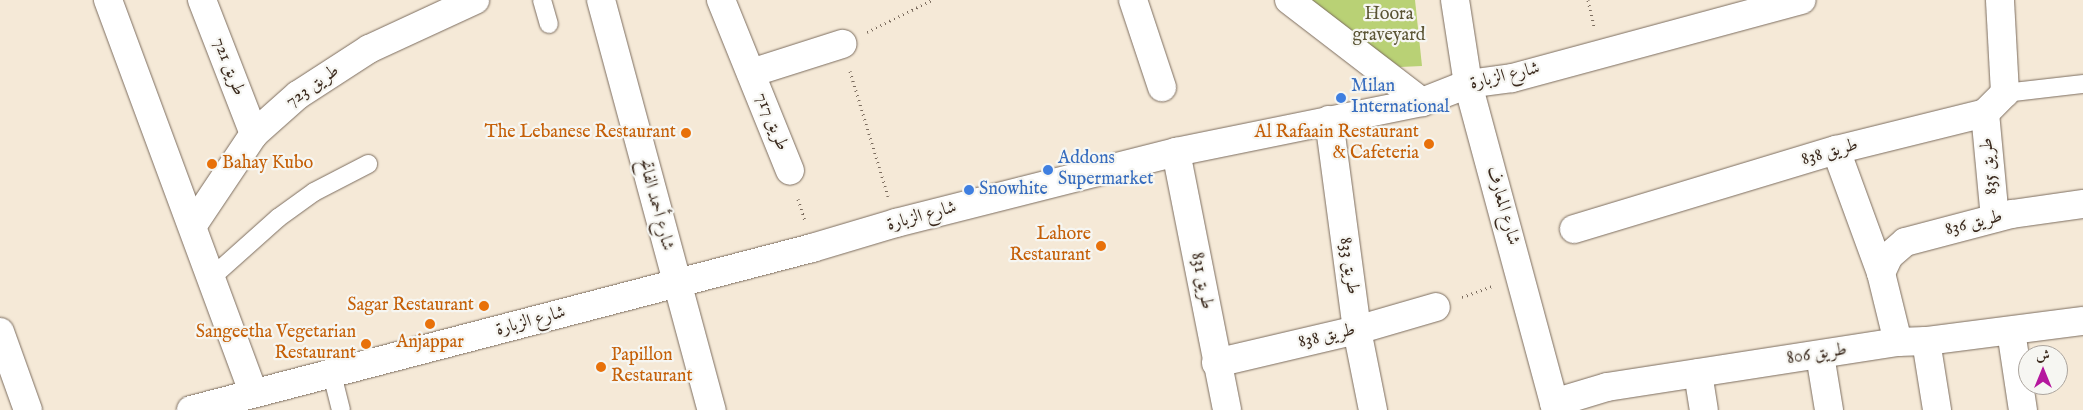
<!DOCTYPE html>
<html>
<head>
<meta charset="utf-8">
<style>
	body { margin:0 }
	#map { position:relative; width:2083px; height:410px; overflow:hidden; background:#f5e9d7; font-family:"IM FELL English",Amiri,serif }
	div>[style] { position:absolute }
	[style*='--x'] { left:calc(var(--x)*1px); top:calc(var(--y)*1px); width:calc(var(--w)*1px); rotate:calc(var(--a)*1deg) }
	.green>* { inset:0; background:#b9d175 }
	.path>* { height:3px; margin-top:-1.5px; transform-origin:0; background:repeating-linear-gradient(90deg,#7c6d5f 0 1px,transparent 0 5px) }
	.roads { filter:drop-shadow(0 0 1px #7c6d5f) drop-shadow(0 0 1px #7c6d5f) }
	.service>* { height:18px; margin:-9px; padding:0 9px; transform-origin:9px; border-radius:9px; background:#fff }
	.minor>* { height:28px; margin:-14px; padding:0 14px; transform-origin:14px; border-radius:14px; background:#fff }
	.tertiary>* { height:28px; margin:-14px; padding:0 14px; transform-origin:14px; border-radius:14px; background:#fff }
	.dots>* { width:14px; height:14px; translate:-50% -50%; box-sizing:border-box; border:2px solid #f6f6f2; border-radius:50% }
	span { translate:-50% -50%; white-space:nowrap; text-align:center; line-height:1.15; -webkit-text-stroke:4.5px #f6f6f2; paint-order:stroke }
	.park-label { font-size:18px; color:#5a5434 }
	.street-label { font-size:18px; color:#3b2a1e }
	.shop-label { font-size:18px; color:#366cbe }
	.left { translate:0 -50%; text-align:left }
	.food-label { font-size:18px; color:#c56008 }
	.right { translate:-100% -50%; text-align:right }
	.north { position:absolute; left:2018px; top:345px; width:50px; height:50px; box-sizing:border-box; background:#f6f6f2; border:1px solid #aba49d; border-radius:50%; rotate:0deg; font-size:14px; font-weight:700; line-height:20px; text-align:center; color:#3b2a1e }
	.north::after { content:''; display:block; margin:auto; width:18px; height:22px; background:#b5179e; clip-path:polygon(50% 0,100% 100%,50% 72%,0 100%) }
</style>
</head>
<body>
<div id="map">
	<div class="green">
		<i style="clip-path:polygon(1305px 0,1415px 0,1422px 66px,1400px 67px)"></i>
	</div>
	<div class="path">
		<i style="--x:1588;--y:0;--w:27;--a:77"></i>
		<i style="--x:867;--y:32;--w:72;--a:-26.2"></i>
		<i style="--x:850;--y:71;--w:131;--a:73.1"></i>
		<i style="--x:798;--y:199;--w:23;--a:72"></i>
		<i style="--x:1462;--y:297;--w:32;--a:-20"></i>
	</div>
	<div class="roads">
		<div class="service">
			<i style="--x:542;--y:0;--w:25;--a:74"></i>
			<i style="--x:2005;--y:93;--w:79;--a:-6.6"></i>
			<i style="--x:212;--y:277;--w:89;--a:-41.8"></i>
			<i style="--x:278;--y:218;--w:44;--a:-35.8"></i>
			<i style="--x:314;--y:192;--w:61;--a:-27.4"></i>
			<i style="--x:332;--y:374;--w:37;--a:76"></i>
		</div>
		<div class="minor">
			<i style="--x:108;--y:0;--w:419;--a:69.7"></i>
			<i style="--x:202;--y:0;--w:144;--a:68.8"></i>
			<i style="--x:601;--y:0;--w:425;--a:74.9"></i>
			<i style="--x:721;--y:0;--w:184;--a:68"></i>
			<i style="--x:1133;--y:0;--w:92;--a:71.6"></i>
			<i style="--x:1289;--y:0;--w:168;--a:37.5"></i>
			<i style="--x:751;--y:73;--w:96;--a:-17.7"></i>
			<i style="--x:1985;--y:113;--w:105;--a:84.6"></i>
			<i style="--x:1329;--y:120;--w:212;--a:82.4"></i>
			<i style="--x:1357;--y:330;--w:82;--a:78.7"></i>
			<i style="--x:1836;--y:150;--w:131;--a:69.9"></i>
			<i style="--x:1881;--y:273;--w:71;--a:76.2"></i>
			<i style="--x:1176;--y:152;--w:263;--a:78.8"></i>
			<i style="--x:193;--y:225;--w:110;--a:-56.2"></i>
			<i style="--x:254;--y:134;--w:59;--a:-41.6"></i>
			<i style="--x:298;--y:95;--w:85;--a:-32.9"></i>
			<i style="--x:369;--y:49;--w:117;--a:-24.8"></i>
			<i style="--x:1574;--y:229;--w:274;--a:-16.8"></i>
			<i style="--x:1836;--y:150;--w:154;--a:-13.9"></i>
			<i style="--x:1985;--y:113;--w:28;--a:-45"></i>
			<i style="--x:2005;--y:93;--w:93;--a:-93.1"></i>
			<i style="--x:1881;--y:273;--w:19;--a:-65"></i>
			<i style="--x:1889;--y:256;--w:21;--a:-41"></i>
			<i style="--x:1905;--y:242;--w:111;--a:-14.7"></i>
			<i style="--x:2012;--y:214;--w:72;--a:-8"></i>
			<i style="--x:2011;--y:331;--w:80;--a:81.4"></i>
			<i style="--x:1926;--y:341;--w:70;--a:80.9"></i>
			<i style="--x:1820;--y:355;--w:56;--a:80.7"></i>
			<i style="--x:1216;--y:363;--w:145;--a:-13.2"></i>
			<i style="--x:1357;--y:330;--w:82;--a:-16.2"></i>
			<i style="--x:1698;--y:373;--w:37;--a:81"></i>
			<i style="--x:1554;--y:403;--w:55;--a:-16.8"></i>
			<i style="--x:1607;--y:387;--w:294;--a:-8.8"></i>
			<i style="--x:1898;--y:342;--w:28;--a:-2"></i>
			<i style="--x:1926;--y:341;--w:158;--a:-7.3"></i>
		</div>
		<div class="tertiary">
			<i style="--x:1455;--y:0;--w:85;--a:81.2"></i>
			<i style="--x:1468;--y:84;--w:338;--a:74.9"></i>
			<i style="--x:0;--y:332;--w:83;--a:70.3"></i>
			<i style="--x:191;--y:410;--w:642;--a:-14.62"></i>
			<i style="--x:812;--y:248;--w:88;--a:-16.6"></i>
			<i style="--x:896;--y:223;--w:289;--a:-14.2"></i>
			<i style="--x:1176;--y:152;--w:251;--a:-11.5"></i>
			<i style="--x:1422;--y:102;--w:49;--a:-21.4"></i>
			<i style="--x:1468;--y:84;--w:44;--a:-7.8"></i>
			<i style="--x:1512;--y:78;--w:300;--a:-15.1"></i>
		</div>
	</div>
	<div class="dots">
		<i style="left:1341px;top:98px;background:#3f7fe0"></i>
		<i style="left:686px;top:133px;background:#e8710a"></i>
		<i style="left:1429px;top:144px;background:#e8710a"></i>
		<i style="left:212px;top:164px;background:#e8710a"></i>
		<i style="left:1048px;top:170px;background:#3f7fe0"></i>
		<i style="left:969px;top:190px;background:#3f7fe0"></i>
		<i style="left:1101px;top:246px;background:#e8710a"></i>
		<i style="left:484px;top:306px;background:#e8710a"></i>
		<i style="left:430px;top:324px;background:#e8710a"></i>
		<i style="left:366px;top:344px;background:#e8710a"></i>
		<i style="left:601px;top:367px;background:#e8710a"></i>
	</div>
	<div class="park-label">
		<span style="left:1389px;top:26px">Hoora<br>graveyard</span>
	</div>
	<div class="street-label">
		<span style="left:228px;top:67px;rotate:69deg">طريق 721</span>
		<span style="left:1505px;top:77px;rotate:-13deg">شارع الزبارة</span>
		<span style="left:313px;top:87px;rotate:-35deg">طريق 723</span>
		<span style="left:771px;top:122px;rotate:68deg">طريق 717</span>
		<span style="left:1830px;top:153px;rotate:-16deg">طريق 838</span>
		<span style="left:1990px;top:166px;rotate:-95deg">طريق 835</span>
		<span style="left:655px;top:205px;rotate:75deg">شارع أحمد الفاتح</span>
		<span style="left:1502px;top:206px;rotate:74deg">شارع المعارف</span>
		<span style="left:922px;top:217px;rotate:-15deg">شارع الزبارة</span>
		<span style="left:1974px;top:224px;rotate:-14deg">طريق 836</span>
		<span style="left:1348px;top:266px;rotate:82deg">طريق 833</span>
		<span style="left:1201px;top:281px;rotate:79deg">طريق 831</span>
		<span style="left:531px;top:322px;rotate:-15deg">شارع الزبارة</span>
		<span style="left:1327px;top:337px;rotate:-13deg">طريق 838</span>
		<span style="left:1817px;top:355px;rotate:-9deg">طريق 806</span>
	</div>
	<div class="shop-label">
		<span class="left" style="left:1351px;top:98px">Milan<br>International</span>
		<span class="left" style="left:1058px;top:170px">Addons<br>Supermarket</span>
		<span class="left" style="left:979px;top:190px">Snowhite</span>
	</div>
	<div class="food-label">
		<span class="right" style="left:676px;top:133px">The Lebanese Restaurant</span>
		<span class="right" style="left:1419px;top:144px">Al Rafaain Restaurant<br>&amp; Cafeteria</span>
		<span class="left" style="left:222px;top:164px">Bahay Kubo</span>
		<span class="right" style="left:1091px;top:246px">Lahore<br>Restaurant</span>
		<span class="right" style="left:474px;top:306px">Sagar Restaurant</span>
		<span class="right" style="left:356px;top:344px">Sangeetha Vegetarian<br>Restaurant</span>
		<span style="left:430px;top:343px">Anjappar</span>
		<span class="left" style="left:611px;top:367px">Papillon<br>Restaurant</span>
	</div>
	<div class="north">ش</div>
</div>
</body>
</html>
